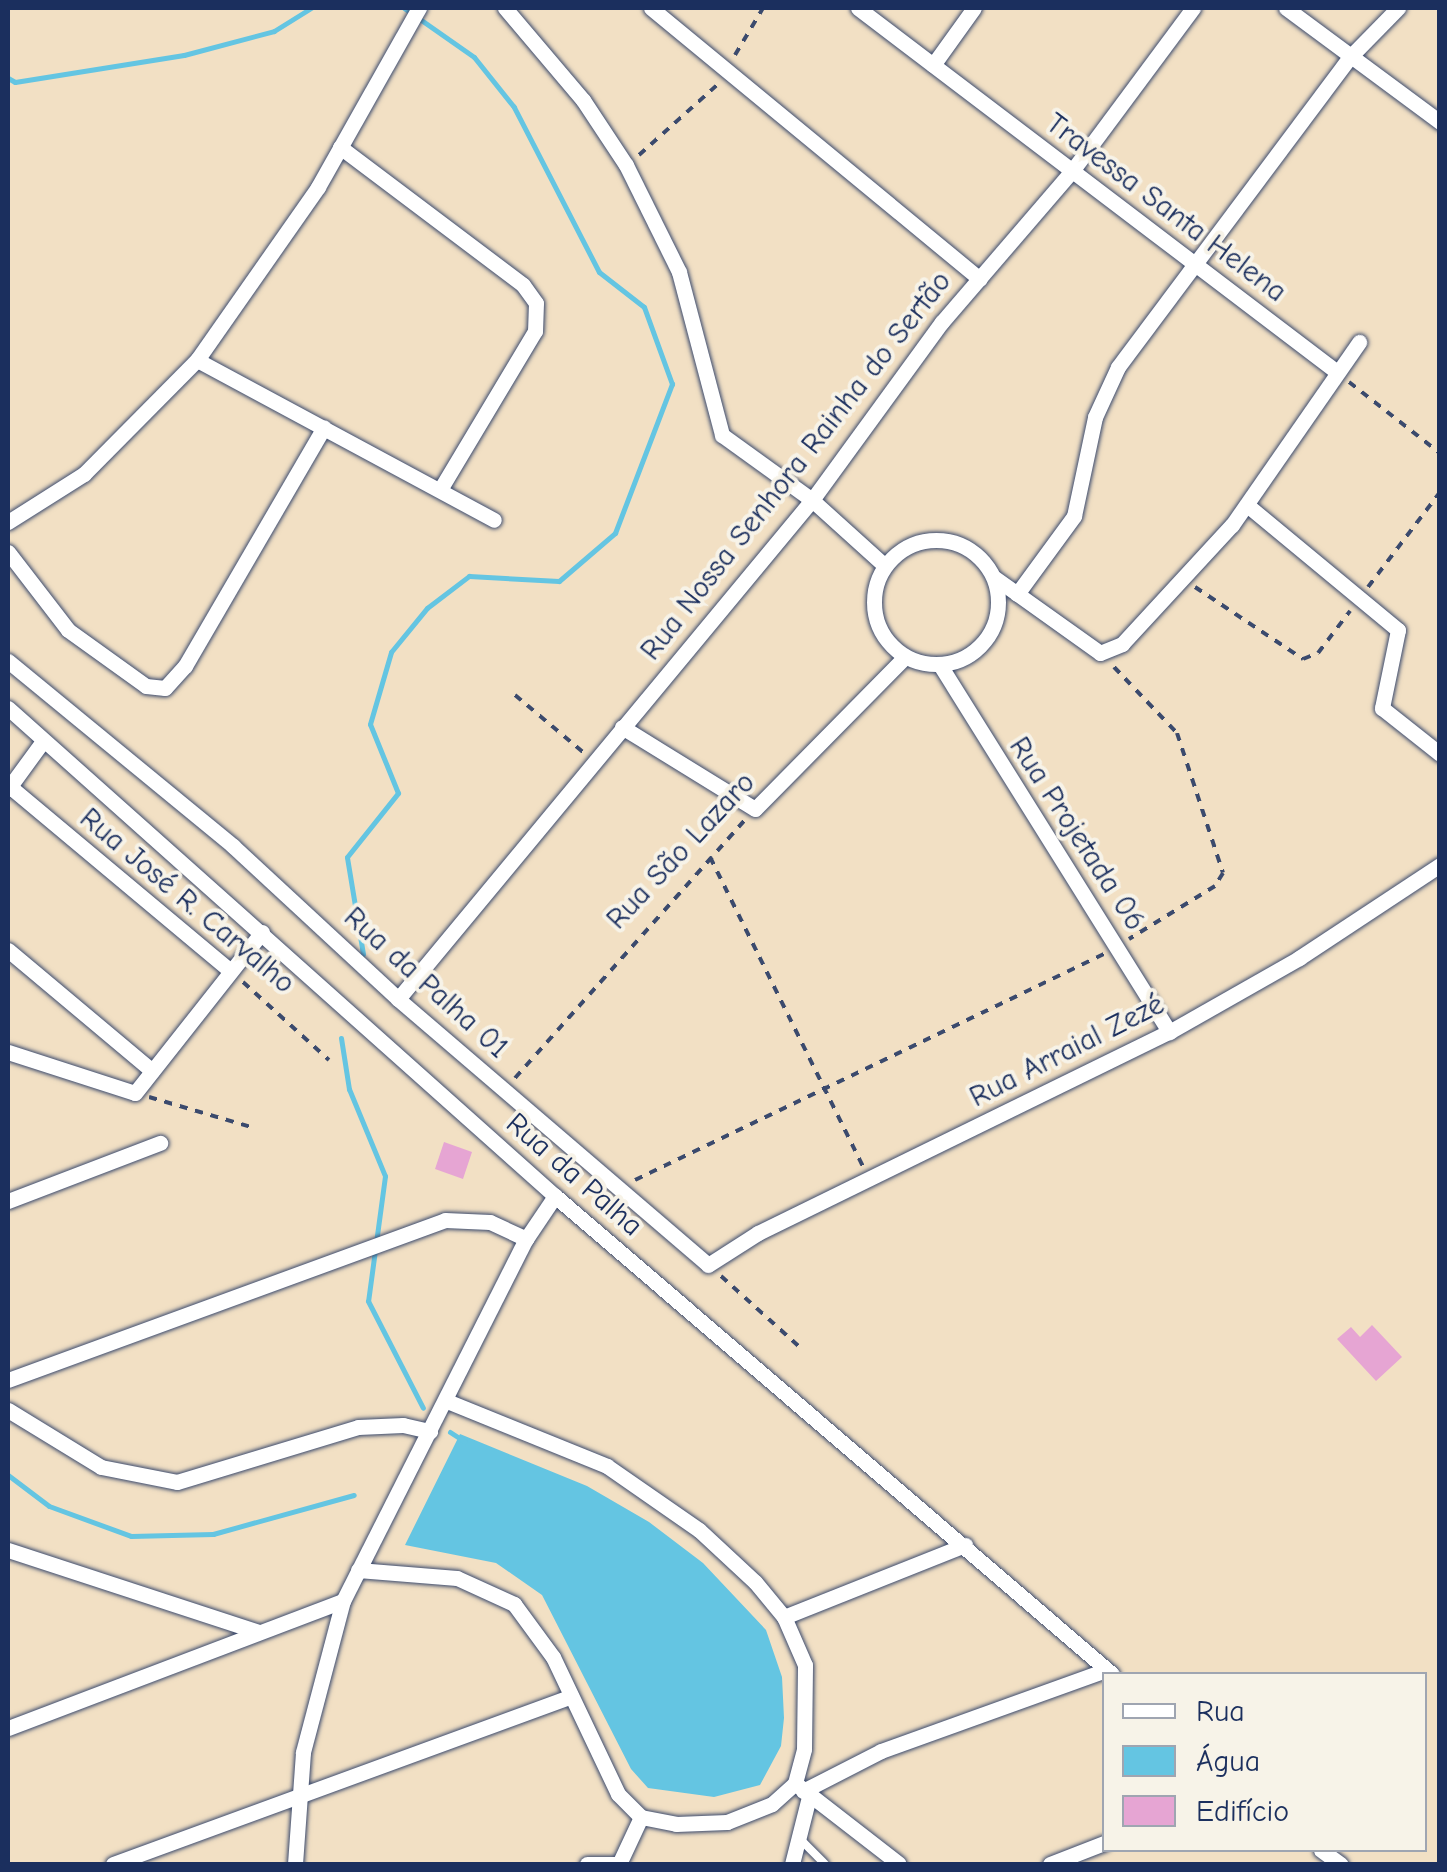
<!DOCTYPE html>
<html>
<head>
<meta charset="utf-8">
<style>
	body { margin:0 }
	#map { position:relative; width:1447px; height:1872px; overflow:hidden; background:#f2e0c4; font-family:"Comic Neue",sans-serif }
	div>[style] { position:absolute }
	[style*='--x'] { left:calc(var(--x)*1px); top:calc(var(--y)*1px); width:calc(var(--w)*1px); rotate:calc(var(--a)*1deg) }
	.water>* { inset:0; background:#64c5e2 }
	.stream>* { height:5px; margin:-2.5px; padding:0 2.5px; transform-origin:2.5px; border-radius:2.5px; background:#64c5e2 }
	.building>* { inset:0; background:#e6a5d3 }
	.path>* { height:4px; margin-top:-2px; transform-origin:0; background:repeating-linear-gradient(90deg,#3b4a6d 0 8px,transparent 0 16px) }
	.roads { filter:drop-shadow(0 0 2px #3b4a6d) drop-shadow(0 0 2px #3b4a6d) }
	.lane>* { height:8px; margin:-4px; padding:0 4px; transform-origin:4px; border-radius:4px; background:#fff }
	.street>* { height:15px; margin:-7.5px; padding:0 7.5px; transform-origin:7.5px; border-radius:7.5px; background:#fff }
	.street>.ring { margin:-7.5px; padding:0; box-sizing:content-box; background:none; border:15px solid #fff; border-radius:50% }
	span { translate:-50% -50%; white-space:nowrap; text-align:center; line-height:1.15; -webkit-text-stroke:8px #f7f3e8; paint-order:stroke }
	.street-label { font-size:30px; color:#1b2f5e }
	.frame { position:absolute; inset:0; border:10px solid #1b2f5e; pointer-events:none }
	.legend { position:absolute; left:1102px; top:1672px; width:325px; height:180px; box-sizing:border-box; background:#f7f3e8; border:2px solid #9fa5b1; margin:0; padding:12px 18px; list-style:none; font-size:30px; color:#1b2f5e }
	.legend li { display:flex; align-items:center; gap:20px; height:50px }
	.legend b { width:50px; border:2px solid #9fa5b1 }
</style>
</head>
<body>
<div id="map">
	<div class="water">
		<i style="clip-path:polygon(460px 1434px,587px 1486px,649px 1522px,703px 1563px,766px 1630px,782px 1677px,784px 1718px,781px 1746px,760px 1785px,714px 1797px,648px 1788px,631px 1769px,542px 1595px,496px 1563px,405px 1545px)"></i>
	</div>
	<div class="stream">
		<i style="--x:8;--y:78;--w:8;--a:30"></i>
		<i style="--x:15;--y:82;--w:171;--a:-9.1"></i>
		<i style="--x:184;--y:55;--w:93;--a:-14.9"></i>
		<i style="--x:274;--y:31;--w:44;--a:-31.9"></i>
		<i style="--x:363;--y:954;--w:98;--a:-99.4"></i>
		<i style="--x:347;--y:857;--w:82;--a:-51.4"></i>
		<i style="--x:398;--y:793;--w:74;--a:-112.1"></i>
		<i style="--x:370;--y:724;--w:75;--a:-73.7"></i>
		<i style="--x:391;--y:652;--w:57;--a:-50.7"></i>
		<i style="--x:427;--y:608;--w:53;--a:-37.3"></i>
		<i style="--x:469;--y:576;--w:90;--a:3.2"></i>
		<i style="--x:559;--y:581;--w:74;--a:-40.6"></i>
		<i style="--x:615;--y:533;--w:160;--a:-69.1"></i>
		<i style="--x:672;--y:384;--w:82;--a:-110"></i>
		<i style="--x:644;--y:307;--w:57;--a:-142.1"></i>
		<i style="--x:599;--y:272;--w:186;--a:-117.3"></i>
		<i style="--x:514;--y:107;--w:64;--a:-128.7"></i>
		<i style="--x:474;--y:57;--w:85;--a:-145"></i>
		<i style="--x:341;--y:1038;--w:52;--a:81.1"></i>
		<i style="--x:349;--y:1089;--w:94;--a:67.5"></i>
		<i style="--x:385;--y:1176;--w:126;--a:97.7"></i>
		<i style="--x:368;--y:1301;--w:120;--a:62.8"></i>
		<i style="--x:450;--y:1432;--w:17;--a:33"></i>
		<i style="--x:8;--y:1475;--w:51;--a:37.1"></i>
		<i style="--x:49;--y:1506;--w:87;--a:20.1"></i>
		<i style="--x:131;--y:1536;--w:82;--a:-1.4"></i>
		<i style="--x:213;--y:1534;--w:146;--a:-15.5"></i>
	</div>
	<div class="building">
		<i style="clip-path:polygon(444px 1142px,472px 1152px,463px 1179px,435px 1169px)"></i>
		<i style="clip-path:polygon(1372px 1325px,1402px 1357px,1376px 1381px,1337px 1339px,1351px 1327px,1360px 1337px)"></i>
	</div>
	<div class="path">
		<i style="--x:735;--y:55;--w:55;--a:-59.2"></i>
		<i style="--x:639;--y:155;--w:105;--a:-41.9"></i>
		<i style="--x:1349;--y:382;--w:115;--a:38"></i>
		<i style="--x:1195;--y:587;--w:130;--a:33.7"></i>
		<i style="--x:1303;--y:659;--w:16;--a:-22"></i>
		<i style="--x:1318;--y:653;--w:53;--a:-52.7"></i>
		<i style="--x:1368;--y:587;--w:119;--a:-52.8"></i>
		<i style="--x:1114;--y:667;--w:91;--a:46.3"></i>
		<i style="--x:1177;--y:733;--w:147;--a:71.8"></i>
		<i style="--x:1223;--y:873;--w:15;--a:122"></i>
		<i style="--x:1215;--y:886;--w:101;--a:148.4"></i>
		<i style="--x:515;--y:695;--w:89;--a:40"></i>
		<i style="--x:710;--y:857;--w:346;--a:63.7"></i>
		<i style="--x:243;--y:982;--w:116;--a:42.2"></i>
		<i style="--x:515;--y:1078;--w:346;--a:-48.3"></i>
		<i style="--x:149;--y:1097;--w:106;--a:16.4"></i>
		<i style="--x:635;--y:1180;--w:521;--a:-25.73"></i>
		<i style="--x:721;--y:1276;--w:110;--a:42.1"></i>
	</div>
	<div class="roads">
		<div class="lane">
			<i style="--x:800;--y:1839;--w:35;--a:45"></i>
		</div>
		<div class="street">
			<i style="--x:505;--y:8;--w:121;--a:49.7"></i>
			<i style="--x:583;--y:100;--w:78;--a:56.5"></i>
			<i style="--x:626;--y:165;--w:119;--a:63.6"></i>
			<i style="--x:679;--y:272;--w:169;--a:75.2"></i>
			<i style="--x:722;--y:435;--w:111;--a:35.8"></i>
			<i style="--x:812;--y:500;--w:97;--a:42.1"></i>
			<i style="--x:651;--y:8;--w:426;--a:39.5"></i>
			<i style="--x:858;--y:8;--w:602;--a:37.23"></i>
			<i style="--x:1286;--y:8;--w:192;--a:36.5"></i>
			<i style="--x:933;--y:65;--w:70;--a:-54.3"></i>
			<i style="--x:340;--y:147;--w:229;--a:37"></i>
			<i style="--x:523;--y:285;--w:22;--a:54"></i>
			<i style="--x:536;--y:303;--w:28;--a:92"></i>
			<i style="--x:535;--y:331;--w:185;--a:120.9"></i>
			<i style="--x:197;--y:360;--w:337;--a:28.3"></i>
			<i style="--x:1247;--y:505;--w:196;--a:39.6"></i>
			<i style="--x:1398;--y:630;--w:80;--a:101.6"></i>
			<i style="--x:1382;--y:708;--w:74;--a:38.4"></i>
			<i style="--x:8;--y:522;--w:90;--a:-32.3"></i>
			<i style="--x:84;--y:474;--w:161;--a:-45.3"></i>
			<i style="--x:197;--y:360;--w:211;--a:-55"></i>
			<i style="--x:318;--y:187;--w:206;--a:-60.6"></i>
			<i class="ring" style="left:874px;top:540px;width:109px;height:109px"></i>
			<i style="--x:8;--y:552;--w:98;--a:52.4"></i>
			<i style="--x:68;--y:630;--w:96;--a:35.7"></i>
			<i style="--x:146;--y:686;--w:19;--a:6"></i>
			<i style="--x:165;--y:688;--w:30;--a:-48"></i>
			<i style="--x:185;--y:666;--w:276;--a:-59.8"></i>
			<i style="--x:995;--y:578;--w:129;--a:35.5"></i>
			<i style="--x:1100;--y:653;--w:24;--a:-22"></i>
			<i style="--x:1122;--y:644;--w:162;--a:-47.3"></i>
			<i style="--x:1232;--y:525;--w:223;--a:-55.2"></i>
			<i style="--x:1017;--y:594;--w:97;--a:-53.8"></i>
			<i style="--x:1074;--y:516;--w:101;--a:-78"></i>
			<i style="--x:1095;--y:417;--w:55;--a:-65.3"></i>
			<i style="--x:1118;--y:367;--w:387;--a:-53.2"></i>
			<i style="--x:1350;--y:57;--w:69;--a:-45.6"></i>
			<i style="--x:8;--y:661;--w:291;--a:39.4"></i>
			<i style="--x:233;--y:846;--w:225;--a:42.8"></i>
			<i style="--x:398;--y:999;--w:408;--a:40.6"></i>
			<i style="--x:708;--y:1265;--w:59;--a:-32.6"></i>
			<i style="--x:758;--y:1233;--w:458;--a:-26.1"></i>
			<i style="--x:1169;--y:1032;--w:150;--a:-29.6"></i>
			<i style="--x:1299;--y:958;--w:169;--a:-33.4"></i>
			<i style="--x:940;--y:665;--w:433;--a:58"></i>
			<i style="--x:8;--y:708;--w:733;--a:41.74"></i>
			<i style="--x:555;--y:1196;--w:734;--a:40.64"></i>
			<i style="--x:622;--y:727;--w:156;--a:31.7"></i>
			<i style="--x:755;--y:809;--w:214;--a:-45.4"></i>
			<i style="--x:8;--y:785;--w:287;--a:39.9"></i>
			<i style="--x:8;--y:789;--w:59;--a:-53.9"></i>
			<i style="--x:8;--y:950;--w:188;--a:40"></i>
			<i style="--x:398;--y:999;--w:648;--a:-50.32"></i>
			<i style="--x:812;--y:500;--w:220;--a:-53.9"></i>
			<i style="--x:942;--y:322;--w:199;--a:-49.3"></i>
			<i style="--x:1072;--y:171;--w:203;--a:-53.4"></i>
			<i style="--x:8;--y:1052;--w:133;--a:17.9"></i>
			<i style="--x:135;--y:1093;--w:205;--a:-51.7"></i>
			<i style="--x:8;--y:1201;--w:163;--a:-20.9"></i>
			<i style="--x:8;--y:1380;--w:465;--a:-20.1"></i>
			<i style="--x:445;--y:1220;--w:45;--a:2.5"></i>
			<i style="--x:490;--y:1222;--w:40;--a:25"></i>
			<i style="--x:8;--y:1410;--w:109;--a:31.5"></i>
			<i style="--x:101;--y:1467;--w:77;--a:11.2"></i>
			<i style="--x:177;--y:1482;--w:189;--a:-16.9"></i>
			<i style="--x:358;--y:1427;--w:45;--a:-2.5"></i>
			<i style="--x:403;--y:1425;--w:28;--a:13"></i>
			<i style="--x:8;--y:1550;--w:264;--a:18.1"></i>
			<i style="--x:358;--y:1570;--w:99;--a:4.6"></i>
			<i style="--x:457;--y:1578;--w:63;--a:24.5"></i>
			<i style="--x:514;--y:1604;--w:66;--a:53.7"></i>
			<i style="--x:553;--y:1657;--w:152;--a:64.6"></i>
			<i style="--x:618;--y:1794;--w:33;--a:45"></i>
			<i style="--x:641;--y:1817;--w:36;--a:11"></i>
			<i style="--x:676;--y:1824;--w:51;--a:-2.2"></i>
			<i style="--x:727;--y:1822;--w:48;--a:-21.8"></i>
			<i style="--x:772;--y:1804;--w:31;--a:-42"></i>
			<i style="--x:795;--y:1783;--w:35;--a:-75"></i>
			<i style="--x:804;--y:1749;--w:84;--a:-89.3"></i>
			<i style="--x:805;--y:1665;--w:52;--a:-113.6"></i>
			<i style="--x:784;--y:1617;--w:45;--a:-129.6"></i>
			<i style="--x:755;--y:1582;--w:76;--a:-137.1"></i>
			<i style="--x:699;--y:1530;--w:112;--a:-145.2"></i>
			<i style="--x:607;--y:1466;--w:173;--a:-157.9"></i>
			<i style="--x:784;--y:1617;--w:195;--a:-21.7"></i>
			<i style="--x:8;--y:1728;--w:358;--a:-20.8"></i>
			<i style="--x:796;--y:1784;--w:130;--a:37.8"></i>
			<i style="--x:803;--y:1791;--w:88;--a:-27.1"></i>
			<i style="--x:881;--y:1751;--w:239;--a:-19.8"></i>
			<i style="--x:1321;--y:1850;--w:24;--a:36"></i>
			<i style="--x:113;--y:1864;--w:488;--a:-20.1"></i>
			<i style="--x:295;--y:1864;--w:112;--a:-85.9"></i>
			<i style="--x:303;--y:1752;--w:156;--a:-75.2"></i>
			<i style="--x:343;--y:1601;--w:406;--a:-63.2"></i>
			<i style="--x:526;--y:1239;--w:52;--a:-56"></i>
			<i style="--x:587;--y:1864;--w:31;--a:0"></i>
			<i style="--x:619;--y:1864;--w:52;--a:-64.9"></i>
			<i style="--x:792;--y:1864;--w:69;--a:-75.8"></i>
			<i style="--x:1050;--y:1864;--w:58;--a:-21.3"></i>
		</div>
	</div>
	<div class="street-label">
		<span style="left:1166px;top:208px;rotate:37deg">Travessa Santa Helena</span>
		<span style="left:796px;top:466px;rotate:-52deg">Rua Nossa Senhora Rainha do Sertão</span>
		<span style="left:1077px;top:834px;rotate:57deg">Rua Projetada 06</span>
		<span style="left:681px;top:851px;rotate:-47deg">Rua São Lazaro</span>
		<span style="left:187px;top:901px;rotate:40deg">Rua José R. Carvalho</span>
		<span style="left:426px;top:983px;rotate:42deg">Rua da Palha 01</span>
		<span style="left:1067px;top:1051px;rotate:-27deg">Rua Arraial Zezé</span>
		<span style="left:574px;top:1175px;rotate:41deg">Rua da Palha</span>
	</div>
	<div class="frame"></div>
	<ul class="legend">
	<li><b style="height:12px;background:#fff"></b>Rua</li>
	<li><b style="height:28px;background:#64c5e2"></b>Água</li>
	<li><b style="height:28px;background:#e6a5d3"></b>Edifício</li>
	</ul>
</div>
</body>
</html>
